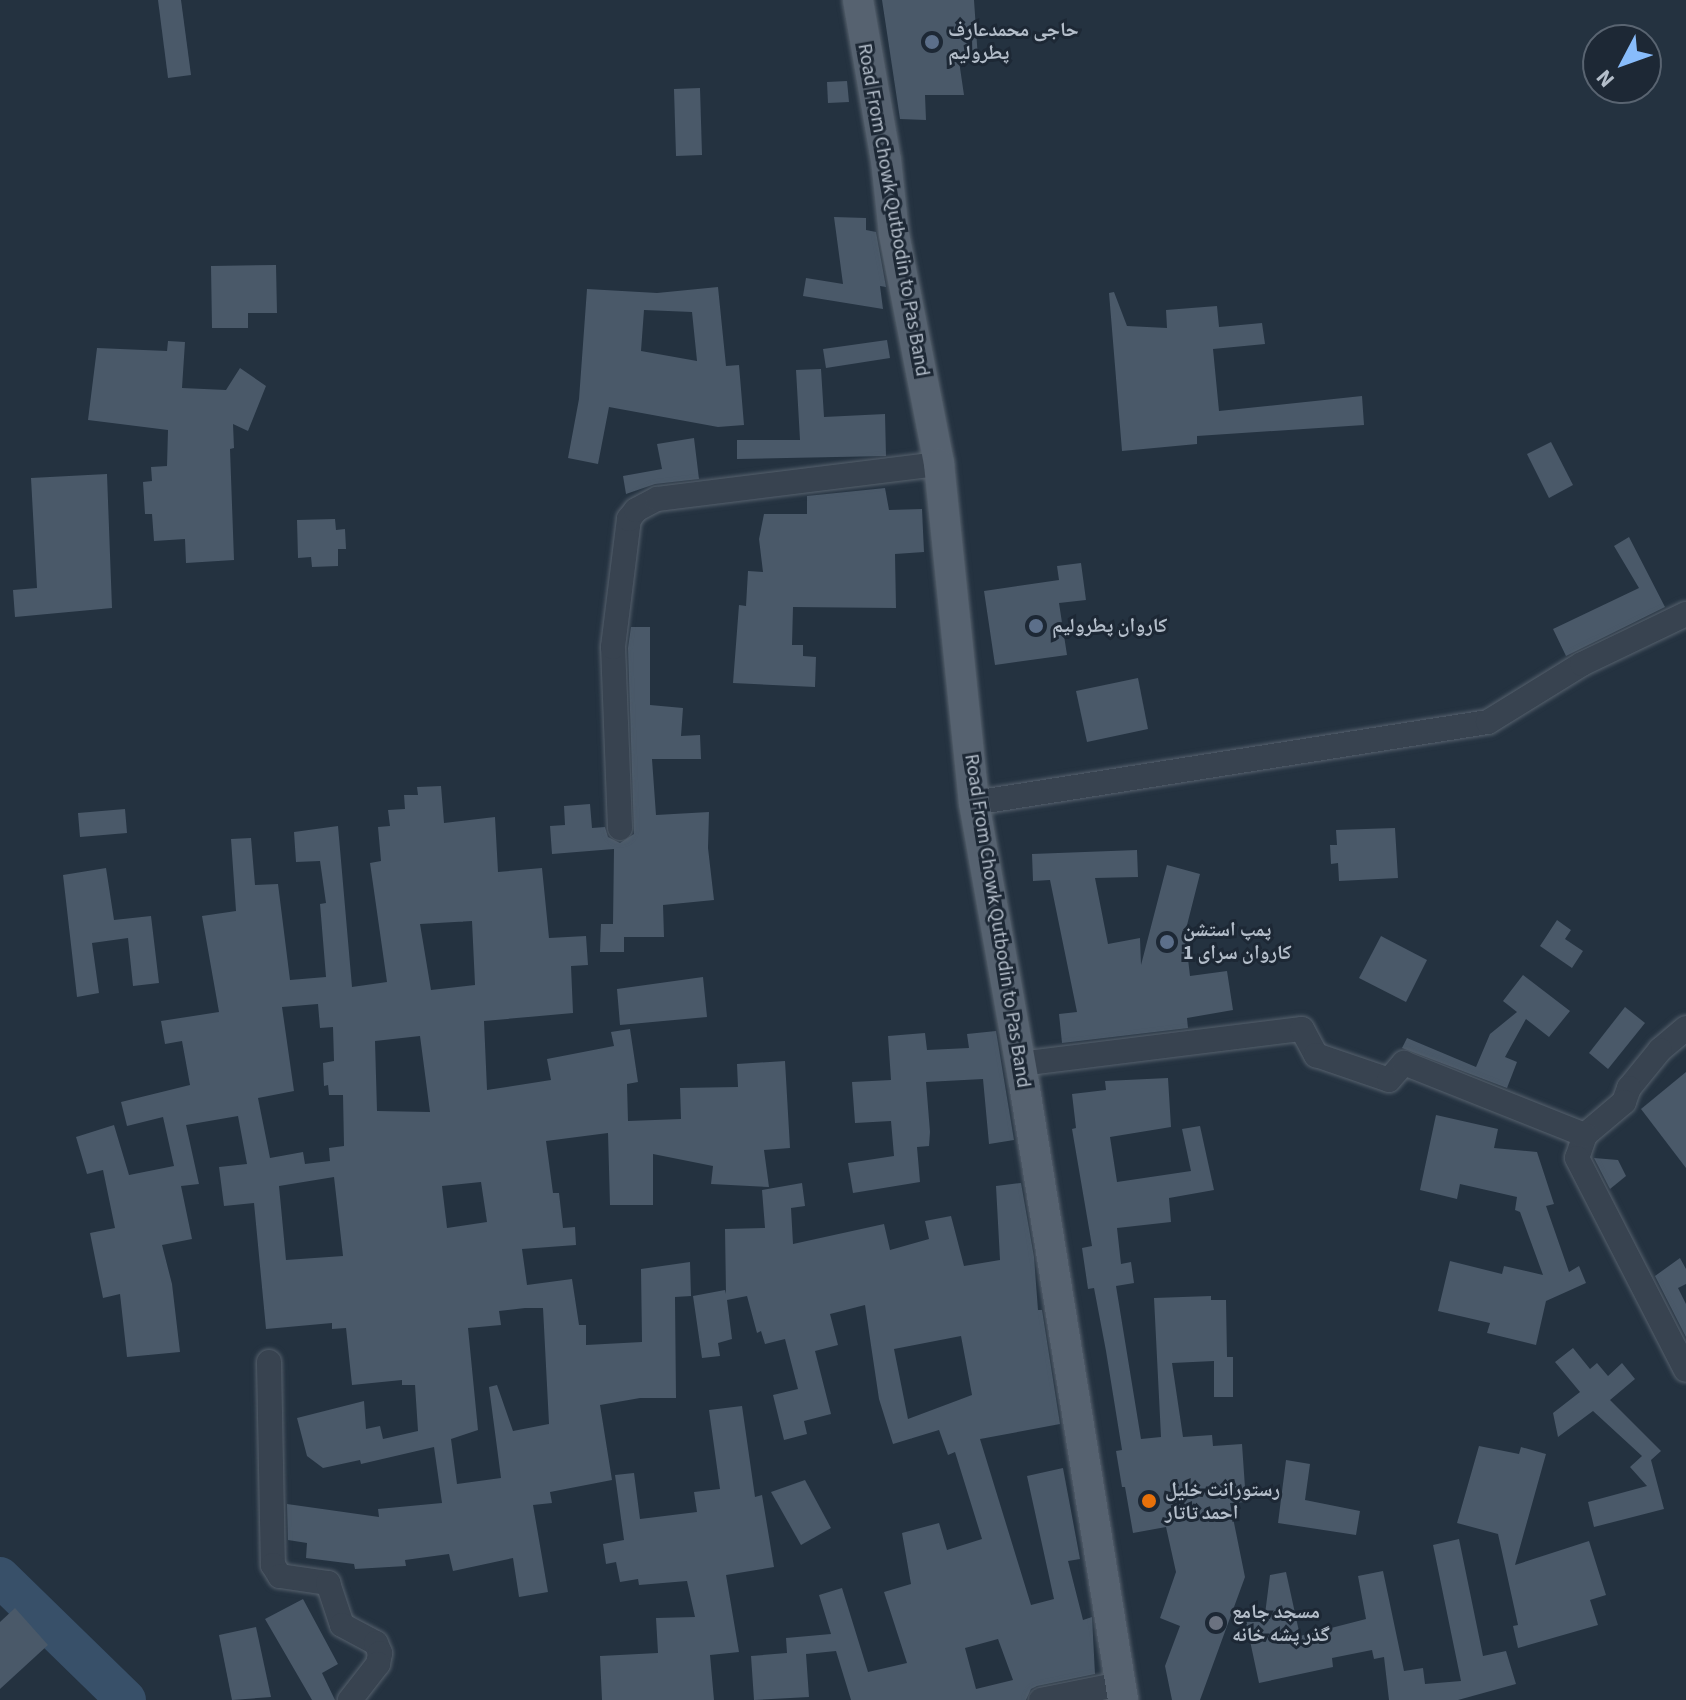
<!DOCTYPE html>
<html>
<head>
<meta charset="utf-8">
<style>
	body { margin:0 }
	#map { position:relative; width:1686px; height:1700px; overflow:hidden; background:#243240; font-family:"Source Sans 3","Noto Naskh Arabic",sans-serif }
	div>[style] { position:absolute }
	[style*='--x'] { left:calc(var(--x)*1px); top:calc(var(--y)*1px); width:calc(var(--w)*1px); rotate:calc(var(--a)*1deg) }
	.river>* { height:40px; margin:-20px; padding:0 20px; transform-origin:20px; border-radius:20px; background:#385069 }
	.building>* { inset:0; background:#4a5969 }
	.roads { filter:drop-shadow(0 0 2px #56616d) drop-shadow(0 0 2px #56616d) }
	.minor>* { height:24px; margin:-12px; padding:0 12px; transform-origin:12px; border-radius:12px; background:#384350 }
	.major>* { height:30px; margin:-15px; padding:0 15px; transform-origin:15px; border-radius:15px; background:#566270 }
	.dots>* { width:22px; height:22px; translate:-50% -50%; box-sizing:border-box; border:4px solid #1d2835; border-radius:50% }
	span { translate:-50% -50%; white-space:nowrap; text-align:center; line-height:1.15; -webkit-text-stroke:6px #1d2835; paint-order:stroke }
	.poi-label { font-size:20px; color:#b4beca; font-weight:700 }
	.left { translate:0 -50%; text-align:left }
	.street-label { font-size:20px; color:#b4beca }
	.north { position:absolute; left:1582px; top:24px; width:80px; height:80px; box-sizing:border-box; background:#1d2835; border:2px solid #596471; border-radius:50%; rotate:229deg; font-size:22px; font-weight:700; line-height:32px; text-align:center; color:#b4beca }
	.north::after { content:''; display:block; margin:auto; width:28px; height:36px; background:#88bcfb; clip-path:polygon(50% 0,100% 100%,50% 72%,0 100%) }
</style>
</head>
<body>
<div id="map">
	<div class="river">
		<i style="--x:0;--y:1577;--w:176;--a:44.3"></i>
	</div>
	<div class="building">
		<i style="clip-path:polygon(158px 0,181px 0,191px 75px,168px 78px)"></i>
		<i style="clip-path:polygon(882px 0,974px 0,978px 59px,959px 61px,964px 95px,925px 95px,926px 120px,900px 119px)"></i>
		<i style="clip-path:polygon(847px 81px,849px 102px,828px 103px,827px 82px)"></i>
		<i style="clip-path:polygon(700px 88px,702px 155px,676px 156px,674px 89px)"></i>
		<i style="clip-path:polygon(834px 217px,866px 218px,866px 230px,876px 232px,886px 287px,880px 286px,883px 309px,803px 296px,806px 278px,843px 284px)"></i>
		<i style="clip-path:polygon(276px 265px,277px 313px,248px 313px,248px 328px,212px 328px,211px 266px)"></i>
		<i style="clip-path:polygon(evenodd,718px 287px,726px 366px,739px 365px,744px 425px,718px 427px,609px 407px,598px 464px,568px 458px,579px 399px,587px 289px,657px 293px,718px 287px,644px 310px,692px 312px,697px 361px,641px 351px,644px 310px)"></i>
		<i style="clip-path:polygon(1114px 292px,1127px 326px,1167px 328px,1166px 310px,1217px 306px,1219px 327px,1262px 323px,1265px 344px,1213px 349px,1219px 411px,1362px 396px,1364px 425px,1197px 436px,1197px 444px,1122px 451px,1109px 293px)"></i>
		<i style="clip-path:polygon(887px 340px,890px 358px,826px 368px,823px 349px)"></i>
		<i style="clip-path:polygon(168px 341px,185px 342px,182px 388px,226px 390px,240px 368px,266px 386px,248px 431px,233px 424px,234px 448px,230px 449px,234px 560px,186px 563px,185px 539px,154px 541px,152px 514px,145px 514px,143px 482px,152px 481px,151px 467px,167px 466px,168px 430px,88px 420px,97px 348px,167px 351px)"></i>
		<i style="clip-path:polygon(821px 369px,824px 417px,885px 414px,886px 456px,737px 459px,737px 440px,800px 440px,796px 370px)"></i>
		<i style="clip-path:polygon(694px 438px,699px 479px,655px 484px,626px 494px,623px 476px,662px 469px,657px 444px)"></i>
		<i style="clip-path:polygon(1551px 442px,1573px 485px,1549px 498px,1527px 454px)"></i>
		<i style="clip-path:polygon(107px 474px,112px 608px,15px 617px,13px 590px,37px 588px,31px 478px)"></i>
		<i style="clip-path:polygon(885px 488px,889px 510px,922px 509px,924px 552px,895px 554px,896px 608px,793px 607px,792px 645px,803px 645px,803px 656px,816px 657px,815px 687px,733px 683px,739px 605px,746px 606px,748px 571px,763px 572px,759px 539px,764px 514px,807px 514px,807px 496px)"></i>
		<i style="clip-path:polygon(335px 519px,336px 530px,345px 529px,346px 549px,338px 549px,338px 566px,312px 567px,311px 557px,298px 558px,297px 520px)"></i>
		<i style="clip-path:polygon(1629px 537px,1665px 607px,1566px 656px,1553px 629px,1639px 588px,1614px 546px)"></i>
		<i style="clip-path:polygon(1081px 563px,1086px 600px,1059px 603px,1067px 655px,995px 665px,984px 591px,1059px 580px,1057px 566px)"></i>
		<i style="clip-path:polygon(631px 627px,650px 627px,650px 705px,683px 708px,681px 736px,700px 735px,701px 759px,652px 759px,656px 815px,709px 812px,708px 848px,714px 900px,663px 905px,664px 937px,624px 937px,624px 952px,600px 952px,601px 924px,613px 924px,614px 849px,552px 854px,550px 826px,565px 825px,564px 806px,590px 804px,592px 828px,605px 827px,608px 837px,620px 843px,634px 834px,628px 648px)"></i>
		<i style="clip-path:polygon(1138px 678px,1148px 729px,1087px 742px,1076px 691px)"></i>
		<i style="clip-path:polygon(evenodd,441px 786px,444px 823px,495px 817px,498px 872px,542px 868px,549px 938px,586px 936px,588px 965px,571px 966px,573px 1013px,484px 1021px,487px 1090px,551px 1080px,547px 1059px,614px 1046px,611px 1032px,630px 1029px,638px 1082px,627px 1084px,628px 1121px,681px 1119px,680px 1088px,738px 1087px,737px 1064px,785px 1061px,790px 1148px,764px 1150px,769px 1187px,711px 1184px,713px 1166px,653px 1154px,653px 1205px,610px 1205px,608px 1133px,546px 1141px,553px 1193px,559px 1193px,563px 1228px,575px 1227px,576px 1245px,522px 1249px,527px 1285px,572px 1279px,579px 1325px,586px 1325px,586px 1345px,642px 1342px,641px 1269px,690px 1262px,691px 1296px,675px 1297px,676px 1398px,640px 1398px,600px 1405px,612px 1480px,550px 1492px,552px 1503px,533px 1505px,548px 1592px,519px 1597px,513px 1558px,453px 1571px,449px 1554px,405px 1560px,406px 1566px,355px 1569px,354px 1564px,306px 1558px,307px 1543px,288px 1540px,287px 1504px,379px 1517px,378px 1509px,442px 1503px,434px 1447px,361px 1464px,360px 1460px,323px 1468px,307px 1456px,297px 1418px,364px 1401px,366px 1429px,380px 1426px,383px 1439px,418px 1431px,415px 1385px,402px 1385px,402px 1380px,352px 1385px,346px 1328px,332px 1329px,332px 1323px,266px 1329px,254px 1203px,224px 1206px,219px 1167px,247px 1164px,238px 1116px,186px 1125px,199px 1184px,181px 1186px,192px 1239px,162px 1245px,172px 1284px,180px 1352px,127px 1357px,120px 1294px,103px 1298px,90px 1233px,115px 1228px,103px 1170px,87px 1174px,76px 1137px,114px 1125px,129px 1175px,174px 1166px,163px 1117px,127px 1126px,121px 1102px,190px 1085px,182px 1041px,165px 1044px,161px 1021px,219px 1012px,202px 916px,236px 911px,231px 839px,251px 838px,255px 885px,278px 884px,290px 980px,326px 977px,320px 904px,326px 903px,320px 861px,296px 862px,294px 832px,338px 826px,352px 987px,387px 982px,370px 863px,381px 861px,378px 827px,390px 826px,388px 810px,405px 809px,404px 795px,418px 795px,417px 787px,441px 786px,472px 921px,475px 985px,431px 990px,420px 924px,472px 921px,441px 786px,318px 1004px,320px 1028px,333px 1027px,334px 1061px,323px 1063px,324px 1086px,328px 1085px,329px 1095px,343px 1095px,344px 1146px,329px 1148px,330px 1161px,305px 1164px,303px 1152px,270px 1158px,258px 1098px,294px 1091px,282px 1007px,318px 1004px,441px 786px,420px 1036px,430px 1112px,377px 1111px,375px 1041px,420px 1036px,441px 786px,334px 1177px,343px 1256px,286px 1260px,279px 1186px,334px 1177px,441px 786px,481px 1182px,487px 1222px,447px 1228px,442px 1186px,481px 1182px,441px 786px,525px 1308px,543px 1308px,549px 1424px,513px 1431px,497px 1385px,489px 1387px,501px 1478px,457px 1484px,451px 1439px,478px 1430px,468px 1328px,501px 1325px,499px 1311px,525px 1308px)"></i>
		<i style="clip-path:polygon(125px 809px,127px 833px,80px 837px,78px 813px)"></i>
		<i style="clip-path:polygon(1395px 828px,1398px 878px,1339px 881px,1338px 863px,1331px 864px,1330px 845px,1337px 845px,1336px 830px)"></i>
		<i style="clip-path:polygon(1137px 850px,1138px 877px,1095px 878px,1108px 944px,1140px 938px,1141px 965px,1167px 865px,1200px 874px,1185px 933px,1190px 976px,1227px 971px,1233px 1010px,1187px 1018px,1188px 1028px,1062px 1043px,1059px 1014px,1077px 1012px,1050px 880px,1033px 881px,1032px 854px)"></i>
		<i style="clip-path:polygon(106px 868px,114px 920px,151px 916px,159px 983px,133px 986px,128px 938px,92px 943px,99px 993px,77px 997px,63px 875px)"></i>
		<i style="clip-path:polygon(1557px 920px,1571px 930px,1565px 939px,1583px 951px,1572px 968px,1540px 946px)"></i>
		<i style="clip-path:polygon(1381px 936px,1427px 960px,1406px 1002px,1359px 978px)"></i>
		<i style="clip-path:polygon(1523px 975px,1570px 1011px,1549px 1037px,1526px 1019px,1505px 1057px,1517px 1062px,1507px 1088px,1402px 1048px,1407px 1038px,1476px 1067px,1490px 1034px,1517px 1012px,1503px 1001px)"></i>
		<i style="clip-path:polygon(703px 977px,707px 1017px,620px 1025px,617px 989px)"></i>
		<i style="clip-path:polygon(1625px 1007px,1645px 1023px,1608px 1069px,1589px 1053px)"></i>
		<i style="clip-path:polygon(996px 1031px,1014px 1140px,989px 1144px,983px 1079px,926px 1082px,930px 1132px,929px 1146px,917px 1147px,920px 1182px,853px 1193px,848px 1163px,894px 1156px,891px 1121px,855px 1123px,852px 1082px,891px 1080px,888px 1036px,925px 1033px,927px 1050px,969px 1048px,967px 1034px)"></i>
		<i style="clip-path:polygon(1686px 1072px,1686px 1168px,1641px 1109px)"></i>
		<i style="clip-path:polygon(1168px 1078px,1171px 1127px,1110px 1137px,1117px 1182px,1191px 1171px,1182px 1129px,1200px 1126px,1214px 1190px,1169px 1198px,1171px 1222px,1117px 1228px,1121px 1264px,1131px 1262px,1134px 1283px,1116px 1286px,1141px 1439px,1161px 1437px,1154px 1298px,1211px 1296px,1211px 1300px,1226px 1300px,1227px 1357px,1233px 1357px,1233px 1397px,1214px 1397px,1214px 1361px,1172px 1363px,1183px 1437px,1212px 1435px,1213px 1446px,1242px 1444px,1246px 1502px,1230px 1503px,1245px 1577px,1200px 1700px,1172px 1700px,1165px 1666px,1180px 1626px,1160px 1618px,1176px 1572px,1166px 1527px,1133px 1533px,1125px 1487px,1122px 1487px,1116px 1451px,1122px 1450px,1106px 1351px,1094px 1288px,1088px 1289px,1082px 1248px,1092px 1246px,1072px 1129px,1076px 1128px,1072px 1094px,1106px 1090px,1105px 1081px)"></i>
		<i style="clip-path:polygon(1436px 1115px,1498px 1129px,1494px 1148px,1537px 1152px,1554px 1204px,1546px 1206px,1569px 1272px,1579px 1266px,1586px 1283px,1546px 1301px,1536px 1345px,1487px 1333px,1490px 1323px,1438px 1311px,1450px 1261px,1502px 1274px,1504px 1266px,1543px 1275px,1520px 1212px,1515px 1210px,1517px 1197px,1460px 1184px,1457px 1199px,1420px 1190px)"></i>
		<i style="clip-path:polygon(1594px 1158px,1618px 1160px,1626px 1176px,1610px 1189px)"></i>
		<i style="clip-path:polygon(evenodd,802px 1183px,805px 1206px,791px 1208px,793px 1244px,884px 1224px,890px 1250px,929px 1239px,925px 1221px,951px 1216px,964px 1266px,1000px 1260px,996px 1186px,1021px 1183px,1034px 1257px,1038px 1310px,1042px 1310px,1060px 1424px,980px 1439px,1031px 1605px,1054px 1599px,1027px 1476px,1063px 1468px,1080px 1559px,1068px 1561px,1083px 1620px,1092px 1617px,1095px 1674px,1037px 1686px,1031px 1689px,1026px 1700px,851px 1700px,836px 1651px,806px 1654px,809px 1697px,754px 1700px,751px 1656px,787px 1653px,786px 1638px,831px 1634px,819px 1595px,842px 1588px,868px 1672px,907px 1663px,884px 1592px,911px 1584px,902px 1533px,939px 1523px,947px 1550px,982px 1539px,955px 1452px,948px 1455px,939px 1430px,893px 1444px,879px 1399px,865px 1305px,830px 1314px,838px 1345px,815px 1351px,831px 1414px,804px 1421px,807px 1434px,784px 1440px,773px 1395px,798px 1389px,785px 1339px,765px 1344px,761px 1331px,757px 1333px,747px 1296px,727px 1300px,732px 1339px,718px 1343px,720px 1356px,702px 1358px,693px 1296px,725px 1290px,726px 1294px,725px 1229px,765px 1228px,762px 1190px,802px 1183px,961px 1336px,972px 1395px,908px 1419px,894px 1349px,961px 1336px,802px 1183px,998px 1639px,1013px 1680px,976px 1689px,965px 1648px,998px 1639px)"></i>
		<i style="clip-path:polygon(1680px 1258px,1686px 1269px,1686px 1284px,1678px 1288px,1686px 1304px,1686px 1337px,1655px 1276px)"></i>
		<i style="clip-path:polygon(1573px 1348px,1590px 1369px,1597px 1363px,1608px 1376px,1622px 1363px,1635px 1379px,1610px 1400px,1661px 1451px,1651px 1460px,1664px 1509px,1594px 1527px,1588px 1502px,1647px 1486px,1630px 1467px,1642px 1456px,1593px 1411px,1558px 1437px,1553px 1413px,1580px 1392px,1555px 1362px)"></i>
		<i style="clip-path:polygon(742px 1406px,755px 1497px,762px 1495px,774px 1567px,726px 1575px,739px 1652px,710px 1655px,714px 1700px,602px 1700px,600px 1656px,658px 1653px,656px 1618px,695px 1617px,687px 1581px,639px 1585px,638px 1579px,620px 1582px,616px 1562px,606px 1564px,603px 1544px,624px 1540px,615px 1475px,634px 1473px,640px 1519px,697px 1512px,694px 1492px,720px 1489px,709px 1410px)"></i>
		<i style="clip-path:polygon(1479px 1446px,1519px 1454px,1521px 1447px,1546px 1454px,1515px 1565px,1589px 1541px,1606px 1595px,1590px 1600px,1598px 1625px,1518px 1648px,1513px 1626px,1518px 1625px,1498px 1534px,1457px 1523px)"></i>
		<i style="clip-path:polygon(1286px 1460px,1310px 1464px,1305px 1500px,1360px 1511px,1356px 1535px,1278px 1523px)"></i>
		<i style="clip-path:polygon(805px 1480px,831px 1528px,801px 1545px,771px 1492px)"></i>
		<i style="clip-path:polygon(1459px 1539px,1483px 1656px,1506px 1651px,1516px 1684px,1458px 1700px,1389px 1700px,1384px 1657px,1374px 1659px,1372px 1650px,1332px 1658px,1333px 1667px,1259px 1683px,1246px 1622px,1264px 1622px,1270px 1575px,1286px 1572px,1300px 1636px,1366px 1619px,1358px 1576px,1383px 1571px,1404px 1671px,1423px 1668px,1425px 1684px,1461px 1681px,1433px 1545px)"></i>
		<i style="clip-path:polygon(303px 1599px,338px 1664px,322px 1673px,335px 1700px,312px 1700px,265px 1619px)"></i>
		<i style="clip-path:polygon(15px 1608px,48px 1645px,0 1689px,0 1622px)"></i>
		<i style="clip-path:polygon(256px 1627px,271px 1697px,232px 1700px,219px 1635px)"></i>
	</div>
	<div class="roads">
		<div class="minor">
			<i style="--x:974;--y:803;--w:520;--a:-8.96"></i>
			<i style="--x:1488;--y:722;--w:110;--a:-31.7"></i>
			<i style="--x:1582;--y:664;--w:115;--a:-25.7"></i>
			<i style="--x:620;--y:828;--w:181;--a:-92.2"></i>
			<i style="--x:613;--y:647;--w:129;--a:-82.9"></i>
			<i style="--x:629;--y:519;--w:11;--a:-52"></i>
			<i style="--x:636;--y:510;--w:24;--a:-28"></i>
			<i style="--x:657;--y:499;--w:284;--a:-7.1"></i>
			<i style="--x:1686;--y:1028;--w:34;--a:140"></i>
			<i style="--x:1660;--y:1050;--w:49;--a:129.2"></i>
			<i style="--x:1629;--y:1088;--w:15;--a:110"></i>
			<i style="--x:1624;--y:1102;--w:51;--a:139.8"></i>
			<i style="--x:1585;--y:1135;--w:24;--a:109"></i>
			<i style="--x:1577;--y:1158;--w:238;--a:62.8"></i>
			<i style="--x:1020;--y:1064;--w:284;--a:-7.1"></i>
			<i style="--x:1302;--y:1029;--w:30;--a:62"></i>
			<i style="--x:1316;--y:1055;--w:77;--a:18.9"></i>
			<i style="--x:1389;--y:1080;--w:23;--a:-49"></i>
			<i style="--x:1404;--y:1063;--w:195;--a:21.7"></i>
			<i style="--x:269;--y:1362;--w:203;--a:88.9"></i>
			<i style="--x:273;--y:1565;--w:13;--a:58"></i>
			<i style="--x:280;--y:1576;--w:49;--a:8.3"></i>
			<i style="--x:328;--y:1583;--w:44;--a:71.6"></i>
			<i style="--x:342;--y:1625;--w:38;--a:28"></i>
			<i style="--x:376;--y:1643;--w:11;--a:68"></i>
			<i style="--x:380;--y:1653;--w:11;--a:100"></i>
			<i style="--x:378;--y:1664;--w:46;--a:127.9"></i>
			<i style="--x:1041;--y:1700;--w:81;--a:-11.4"></i>
		</div>
		<div class="major">
			<i style="--x:858;--y:0;--w:162;--a:80.1"></i>
			<i style="--x:886;--y:160;--w:74;--a:83.8"></i>
			<i style="--x:894;--y:234;--w:234;--a:78.9"></i>
			<i style="--x:939;--y:464;--w:341;--a:84.1"></i>
			<i style="--x:974;--y:803;--w:284;--a:79.9"></i>
			<i style="--x:1024;--y:1083;--w:625;--a:80.88"></i>
		</div>
	</div>
	<div class="dots">
		<i style="left:932px;top:42px;background:#5c6f8a"></i>
		<i style="left:1036px;top:626px;background:#5c6f8a"></i>
		<i style="left:1167px;top:942px;background:#5c6f8a"></i>
		<i style="left:1149px;top:1501px;background:#e8710a"></i>
		<i style="left:1216px;top:1623px;background:#6b7280"></i>
	</div>
	<div class="poi-label">
		<span class="left" style="left:948px;top:42px">حاجی محمدعارف<br>پطرولیم</span>
		<span class="left" style="left:1052px;top:626px">کاروان پطرولیم</span>
		<span class="left" style="left:1183px;top:942px">پمپ استشن<br>کاروان سرای 1</span>
		<span class="left" style="left:1165px;top:1502px">رستورانت خلیل<br>احمد تاتار</span>
		<span class="left" style="left:1232px;top:1624px">مسجد جامع<br>گذر پشه خانه</span>
	</div>
	<div class="street-label">
		<span style="left:893px;top:210px;rotate:80deg">Road From Chowk Qutbodin to Pas Band</span>
		<span style="left:997px;top:921px;rotate:81deg">Road From Chowk Qutbodin to Pas Band</span>
	</div>
	<div class="north">N</div>
</div>
</body>
</html>
